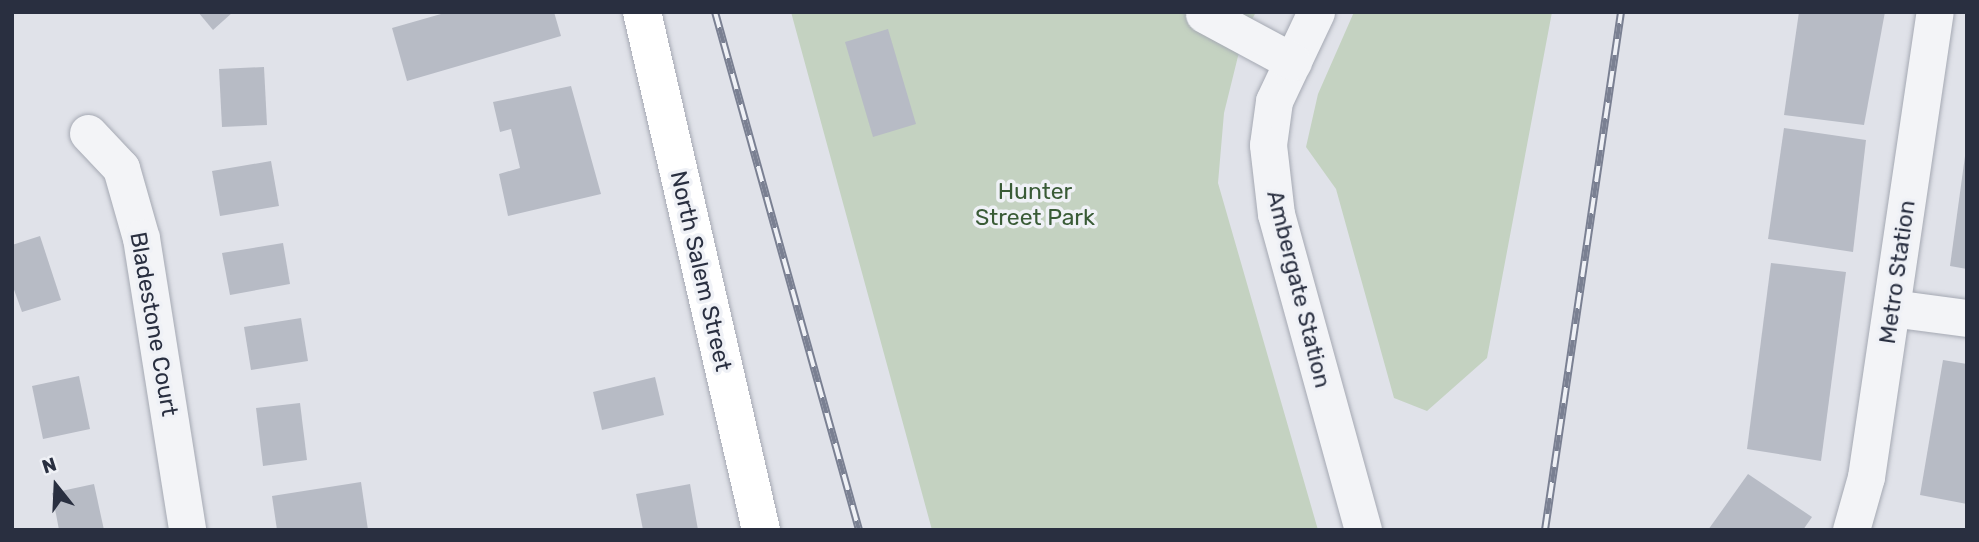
<!DOCTYPE html>
<html>
<head>
<meta charset="utf-8">
<style>
	body { margin:0 }
	#map { position:relative; width:1979px; height:542px; overflow:hidden; background:#e0e2e9; font-family:Rubik,sans-serif }
	div>[style] { position:absolute }
	[style*='--x'] { left:calc(var(--x)*1px); top:calc(var(--y)*1px); width:calc(var(--w)*1px); rotate:calc(var(--a)*1deg) }
	.green>* { inset:0; background:#c4d2c1 }
	.building>* { inset:0; background:#b7bbc5 }
	.roads { filter:drop-shadow(0 0 2px #a5a9b3) drop-shadow(0 0 2px #a5a9b3) }
	.minor>* { height:37px; margin:-18.5px; padding:0 18.5px; transform-origin:18.5px; border-radius:18.5px; background:#f3f4f7 }
	.major>* { height:38px; margin:-19px; padding:0 19px; transform-origin:19px; border-radius:19px; background:#fff }
	.rail>* { height:8px; margin-top:-4px; transform-origin:0; background:repeating-linear-gradient(90deg,#eff1f6 0 16px,#7a8092 0 32px); box-sizing:border-box; border-block:2px solid #7a8092 }
	span { translate:-50% -50%; white-space:nowrap; text-align:center; line-height:1.15; -webkit-text-stroke:7px #eff1f6; paint-order:stroke }
	.park-label { font-size:23px; color:#395b36 }
	.street-label { font-size:23px; color:#292f40 }
	.frame { position:absolute; inset:0; border:14px solid #292f40; pointer-events:none }
	.north { position:absolute; left:21px; top:451px; width:70px; height:70px; -webkit-text-stroke:5px #eff1f6; paint-order:stroke; rotate:342deg; font-size:19px; font-weight:700; line-height:28px; text-align:center; color:#292f40 }
	.north::after { content:''; display:block; margin:auto; width:24px; height:32px; background:#292f40; clip-path:polygon(50% 0,100% 100%,50% 72%,0 100%) }
</style>
</head>
<body>
<div id="map">
	<div class="green">
		<i style="clip-path:polygon(791px 12px,1256px 12px,1243px 36px,1224px 113px,1218px 183px,1318px 530px,932px 530px)"></i>
		<i style="clip-path:polygon(1354px 12px,1552px 12px,1487px 358px,1427px 411px,1394px 398px,1336px 189px,1306px 147px,1318px 94px)"></i>
	</div>
	<div class="building">
		<i style="clip-path:polygon(198px 12px,233px 12px,213px 30px)"></i>
		<i style="clip-path:polygon(448px 12px,554px 12px,561px 36px,407px 81px,392px 28px)"></i>
		<i style="clip-path:polygon(1799px 12px,1885px 12px,1864px 125px,1784px 115px)"></i>
		<i style="clip-path:polygon(888px 29px,916px 124px,873px 137px,845px 42px)"></i>
		<i style="clip-path:polygon(264px 67px,267px 125px,222px 127px,219px 69px)"></i>
		<i style="clip-path:polygon(571px 86px,601px 194px,508px 216px,499px 174px,520px 168px,511px 129px,500px 132px,493px 102px)"></i>
		<i style="clip-path:polygon(1784px 128px,1866px 140px,1853px 252px,1768px 239px)"></i>
		<i style="clip-path:polygon(1965px 156px,1967px 156px,1967px 269px,1950px 266px)"></i>
		<i style="clip-path:polygon(271px 161px,279px 206px,220px 216px,212px 171px)"></i>
		<i style="clip-path:polygon(40px 236px,61px 300px,22px 312px,12px 284px,12px 245px)"></i>
		<i style="clip-path:polygon(283px 243px,290px 284px,230px 295px,222px 253px)"></i>
		<i style="clip-path:polygon(1771px 263px,1846px 272px,1821px 461px,1747px 449px)"></i>
		<i style="clip-path:polygon(301px 318px,308px 361px,251px 370px,244px 327px)"></i>
		<i style="clip-path:polygon(1943px 360px,1967px 364px,1967px 504px,1920px 495px)"></i>
		<i style="clip-path:polygon(79px 376px,90px 429px,43px 439px,32px 386px)"></i>
		<i style="clip-path:polygon(655px 377px,664px 415px,602px 430px,593px 392px)"></i>
		<i style="clip-path:polygon(300px 403px,307px 460px,263px 466px,256px 408px)"></i>
		<i style="clip-path:polygon(1748px 474px,1812px 517px,1803px 530px,1708px 530px)"></i>
		<i style="clip-path:polygon(361px 482px,368px 530px,277px 530px,272px 496px)"></i>
		<i style="clip-path:polygon(94px 484px,104px 530px,59px 530px,52px 493px)"></i>
		<i style="clip-path:polygon(690px 484px,698px 530px,643px 530px,636px 494px)"></i>
	</div>
	<div class="roads">
		<div class="minor">
			<i style="--x:1316;--y:12;--w:98;--a:115.3"></i>
			<i style="--x:1274;--y:101;--w:44;--a:97.8"></i>
			<i style="--x:1268;--y:145;--w:69;--a:83.4"></i>
			<i style="--x:1276;--y:214;--w:328;--a:74.6"></i>
			<i style="--x:1204;--y:14;--w:101;--a:28.3"></i>
			<i style="--x:88;--y:133;--w:48;--a:46.7"></i>
			<i style="--x:121;--y:168;--w:73;--a:74.1"></i>
			<i style="--x:141;--y:238;--w:296;--a:81"></i>
			<i style="--x:1892;--y:308;--w:76;--a:7.6"></i>
			<i style="--x:1851;--y:530;--w:55;--a:-74.2"></i>
			<i style="--x:1866;--y:477;--w:470;--a:-81.6"></i>
		</div>
		<div class="major">
			<i style="--x:642;--y:12;--w:531;--a:77.06"></i>
		</div>
	</div>
	<div class="rail">
		<i style="--x:715;--y:12;--w:538;--a:74.46"></i>
		<i style="--x:1545;--y:530;--w:524;--a:-81.65"></i>
	</div>
	<div class="park-label">
		<span style="left:1035px;top:204px">Hunter<br>Street Park</span>
	</div>
	<div class="street-label">
		<span style="left:701px;top:271px;rotate:77deg">North Salem Street</span>
		<span style="left:1897px;top:272px;rotate:-82deg">Metro Station</span>
		<span style="left:1299px;top:289px;rotate:76deg">Ambergate Station</span>
		<span style="left:154px;top:324px;rotate:80deg">Bladestone Court</span>
	</div>
	<div class="frame"></div>
	<div class="north">N</div>
</div>
</body>
</html>
